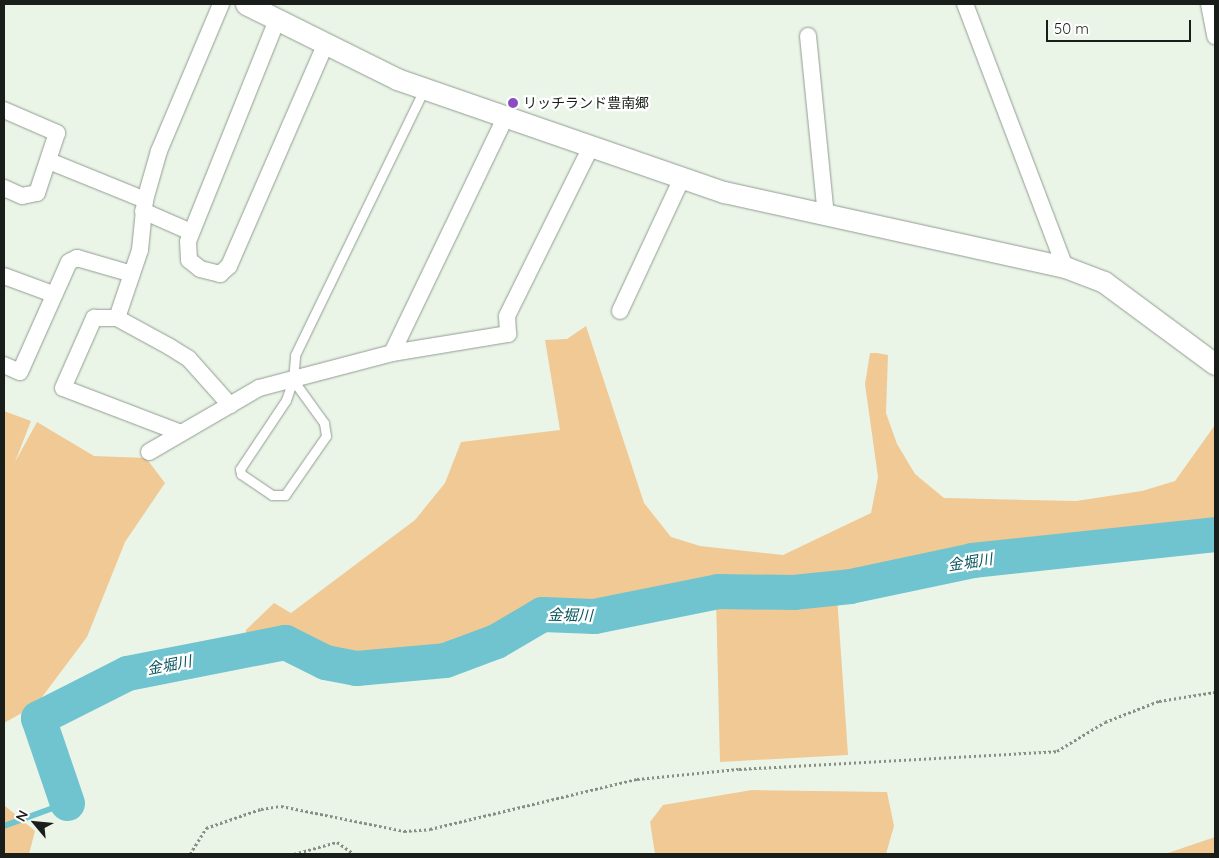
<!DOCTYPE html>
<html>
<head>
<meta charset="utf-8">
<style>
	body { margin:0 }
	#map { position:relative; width:1219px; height:858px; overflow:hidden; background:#eaf5e8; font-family:Quicksand,"Noto Sans JP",sans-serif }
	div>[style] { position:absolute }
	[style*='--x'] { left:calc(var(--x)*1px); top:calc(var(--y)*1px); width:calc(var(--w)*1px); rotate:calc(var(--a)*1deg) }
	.green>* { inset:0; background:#f0c994 }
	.stream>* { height:5.5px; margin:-2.75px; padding:0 2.75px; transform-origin:2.75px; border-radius:2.75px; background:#6fc4d0 }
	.river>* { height:35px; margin:-17.5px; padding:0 17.5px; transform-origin:17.5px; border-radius:17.5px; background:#6fc4d0 }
	.path>* { height:3px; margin-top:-1.5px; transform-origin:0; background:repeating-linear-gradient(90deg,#888f87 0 2.5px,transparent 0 5px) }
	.roads { filter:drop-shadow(0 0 1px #929c91) drop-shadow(0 0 1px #929c91) }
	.service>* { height:9px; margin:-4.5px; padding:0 4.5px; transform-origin:4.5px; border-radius:4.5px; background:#fff }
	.minor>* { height:16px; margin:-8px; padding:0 8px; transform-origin:8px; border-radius:8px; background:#fff }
	.tertiary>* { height:21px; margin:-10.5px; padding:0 10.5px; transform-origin:10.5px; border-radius:10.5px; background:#fff }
	.dots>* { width:14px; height:14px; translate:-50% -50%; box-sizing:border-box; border:2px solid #fff; border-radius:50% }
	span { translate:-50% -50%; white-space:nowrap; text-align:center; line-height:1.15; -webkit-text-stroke:4.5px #fff; paint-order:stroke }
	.poi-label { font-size:14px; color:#1a1e1a }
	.left { translate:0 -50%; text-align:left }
	.water-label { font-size:15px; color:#08555e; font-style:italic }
	.frame { position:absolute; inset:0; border:5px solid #1a1e1a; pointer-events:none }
	.north { position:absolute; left:10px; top:798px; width:50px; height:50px; -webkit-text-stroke:4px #fff; paint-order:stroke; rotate:298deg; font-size:14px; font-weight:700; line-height:20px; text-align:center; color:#1a1e1a }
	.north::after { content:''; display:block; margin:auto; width:18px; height:22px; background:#1a1e1a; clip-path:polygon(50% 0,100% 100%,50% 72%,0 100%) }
	.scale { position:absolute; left:1046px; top:20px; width:145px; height:22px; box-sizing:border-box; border:2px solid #1a1e1a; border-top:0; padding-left:6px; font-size:15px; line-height:18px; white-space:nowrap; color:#1a1e1a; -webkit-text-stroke:4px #fff; paint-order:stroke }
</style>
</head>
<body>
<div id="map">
	<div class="green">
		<i style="clip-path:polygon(586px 326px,644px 503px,671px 537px,700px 546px,783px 555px,871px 513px,878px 477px,865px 384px,870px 353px,877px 353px,888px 355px,886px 413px,897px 444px,915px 474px,944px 498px,1076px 501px,1142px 491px,1175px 481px,1215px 425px,1215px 528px,1097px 545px,970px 553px,844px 582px,790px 588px,716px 587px,613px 607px,534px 608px,493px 637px,444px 653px,356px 662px,279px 635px,245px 643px,246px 630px,274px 603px,291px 613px,415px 520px,445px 483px,461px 442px,560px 430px,545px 340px,567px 339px)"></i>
		<i style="clip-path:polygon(4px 411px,31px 421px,15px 462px,37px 422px,94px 456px,146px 458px,165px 483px,125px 542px,87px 637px,36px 705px,4px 723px)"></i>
		<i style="clip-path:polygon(837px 596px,848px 755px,720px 762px,716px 597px)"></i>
		<i style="clip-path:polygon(752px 790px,887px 792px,894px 826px,886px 854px,655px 854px,650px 822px,663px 805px)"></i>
		<i style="clip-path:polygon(4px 805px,35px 831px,29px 854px,4px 854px)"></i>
		<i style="clip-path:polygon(1215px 837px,1215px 854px,1165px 854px)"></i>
	</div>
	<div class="stream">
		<i style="--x:4;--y:826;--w:67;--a:-20.1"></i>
	</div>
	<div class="river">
		<i style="--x:67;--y:803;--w:90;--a:-108.8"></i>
		<i style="--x:38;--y:718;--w:100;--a:-26.8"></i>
		<i style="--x:127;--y:673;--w:161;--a:-11.1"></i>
		<i style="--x:285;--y:642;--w:45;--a:26.6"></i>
		<i style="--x:325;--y:662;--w:32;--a:11"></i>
		<i style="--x:356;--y:668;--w:89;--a:-5.1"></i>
		<i style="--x:445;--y:660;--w:54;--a:-20.4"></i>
		<i style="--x:496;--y:641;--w:53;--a:-30.4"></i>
		<i style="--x:542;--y:614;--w:52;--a:2.2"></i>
		<i style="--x:594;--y:616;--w:126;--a:-11.4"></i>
		<i style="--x:718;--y:591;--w:75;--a:0.8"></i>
		<i style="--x:793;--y:592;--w:57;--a:-6"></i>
		<i style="--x:850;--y:586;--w:125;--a:-12"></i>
		<i style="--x:972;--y:560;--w:244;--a:-6.1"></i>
	</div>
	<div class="path">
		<i style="--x:190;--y:854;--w:31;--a:-58"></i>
		<i style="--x:206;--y:828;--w:58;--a:-19.1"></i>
		<i style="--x:261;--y:809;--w:20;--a:-9"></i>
		<i style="--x:281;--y:806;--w:126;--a:11.5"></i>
		<i style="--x:404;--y:831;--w:26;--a:-4"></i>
		<i style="--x:430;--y:829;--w:213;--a:-13.6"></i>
		<i style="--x:637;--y:779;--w:102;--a:-5.6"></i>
		<i style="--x:739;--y:769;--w:319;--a:-3.2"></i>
		<i style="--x:1057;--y:751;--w:56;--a:-31.1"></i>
		<i style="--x:1105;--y:722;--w:58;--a:-21.3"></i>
		<i style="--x:1159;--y:701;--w:57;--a:-9.1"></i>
		<i style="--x:294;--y:854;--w:45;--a:-15.6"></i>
		<i style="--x:337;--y:842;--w:21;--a:35"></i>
	</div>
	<div class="roads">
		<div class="service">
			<i style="--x:293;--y:380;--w:25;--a:-85"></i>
			<i style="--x:295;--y:355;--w:296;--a:-64.1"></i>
			<i style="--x:293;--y:380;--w:53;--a:54.2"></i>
			<i style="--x:324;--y:423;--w:13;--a:81"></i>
			<i style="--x:326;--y:436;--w:72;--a:124.8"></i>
			<i style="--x:285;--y:495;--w:13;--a:180"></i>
			<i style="--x:272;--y:495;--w:37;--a:-146"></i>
			<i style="--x:241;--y:474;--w:5;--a:-101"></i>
			<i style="--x:240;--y:469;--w:83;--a:-56.3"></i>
			<i style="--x:286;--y:400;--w:21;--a:-71"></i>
		</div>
		<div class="minor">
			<i style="--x:965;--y:4;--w:281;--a:69.2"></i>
			<i style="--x:1209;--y:4;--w:33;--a:79"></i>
			<i style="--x:277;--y:20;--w:238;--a:111.9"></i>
			<i style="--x:188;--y:241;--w:19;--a:87"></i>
			<i style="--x:189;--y:260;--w:14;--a:39"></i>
			<i style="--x:200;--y:269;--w:21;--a:14"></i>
			<i style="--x:220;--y:274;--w:12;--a:-42"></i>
			<i style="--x:229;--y:266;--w:241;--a:-66.5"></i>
			<i style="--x:808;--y:36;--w:180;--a:84.3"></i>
			<i style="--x:4;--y:110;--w:58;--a:23.5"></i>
			<i style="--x:57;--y:133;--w:63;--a:108.4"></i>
			<i style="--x:37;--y:193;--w:15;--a:169"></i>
			<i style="--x:22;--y:196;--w:20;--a:-156"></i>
			<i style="--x:49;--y:161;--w:104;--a:22.1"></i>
			<i style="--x:143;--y:211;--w:52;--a:23.6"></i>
			<i style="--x:4;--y:276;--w:52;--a:20.2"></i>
			<i style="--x:620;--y:311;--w:147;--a:-65"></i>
			<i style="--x:117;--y:318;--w:72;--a:-71.3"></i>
			<i style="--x:140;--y:250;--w:50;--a:-84.3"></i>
			<i style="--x:145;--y:200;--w:51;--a:-74.1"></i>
			<i style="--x:159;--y:151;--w:160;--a:-67.1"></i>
			<i style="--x:392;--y:353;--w:261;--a:-64.3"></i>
			<i style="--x:4;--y:365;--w:17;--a:24"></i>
			<i style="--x:20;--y:372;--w:120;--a:-66"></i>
			<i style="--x:69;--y:262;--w:9;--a:-27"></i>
			<i style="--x:77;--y:258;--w:57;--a:16.2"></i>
			<i style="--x:181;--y:433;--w:126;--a:-159.1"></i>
			<i style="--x:63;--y:388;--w:77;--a:-66.1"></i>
			<i style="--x:94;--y:318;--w:23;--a:0"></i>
			<i style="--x:117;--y:318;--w:60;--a:28.7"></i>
			<i style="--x:170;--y:347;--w:22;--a:32"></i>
			<i style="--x:189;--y:359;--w:62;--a:48.3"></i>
			<i style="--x:149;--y:452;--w:127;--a:-30.2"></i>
			<i style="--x:259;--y:388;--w:138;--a:-14.7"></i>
			<i style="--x:392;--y:353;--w:118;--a:-9.3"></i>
			<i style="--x:508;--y:334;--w:18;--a:-93"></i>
			<i style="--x:507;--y:316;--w:189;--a:-63.6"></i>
		</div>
		<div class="tertiary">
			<i style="--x:246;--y:4;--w:169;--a:26.4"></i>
			<i style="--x:397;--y:79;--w:346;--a:19.1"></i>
			<i style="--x:724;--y:192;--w:349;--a:12.4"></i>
			<i style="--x:1065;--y:267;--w:42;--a:21"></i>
			<i style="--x:1104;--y:282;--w:138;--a:36.5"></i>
		</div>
	</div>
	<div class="dots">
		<i style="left:513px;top:103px;background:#8c4dc3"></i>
	</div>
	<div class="poi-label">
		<span class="left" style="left:523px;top:103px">リッチランド豊南郷</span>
	</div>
	<div class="water-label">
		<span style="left:970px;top:562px;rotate:-9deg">金堀川</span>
		<span style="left:570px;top:615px;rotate:1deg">金堀川</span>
		<span style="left:169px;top:665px;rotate:-11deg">金堀川</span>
	</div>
	<div class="frame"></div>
	<div class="north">N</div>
	<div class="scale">50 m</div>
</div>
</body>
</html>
